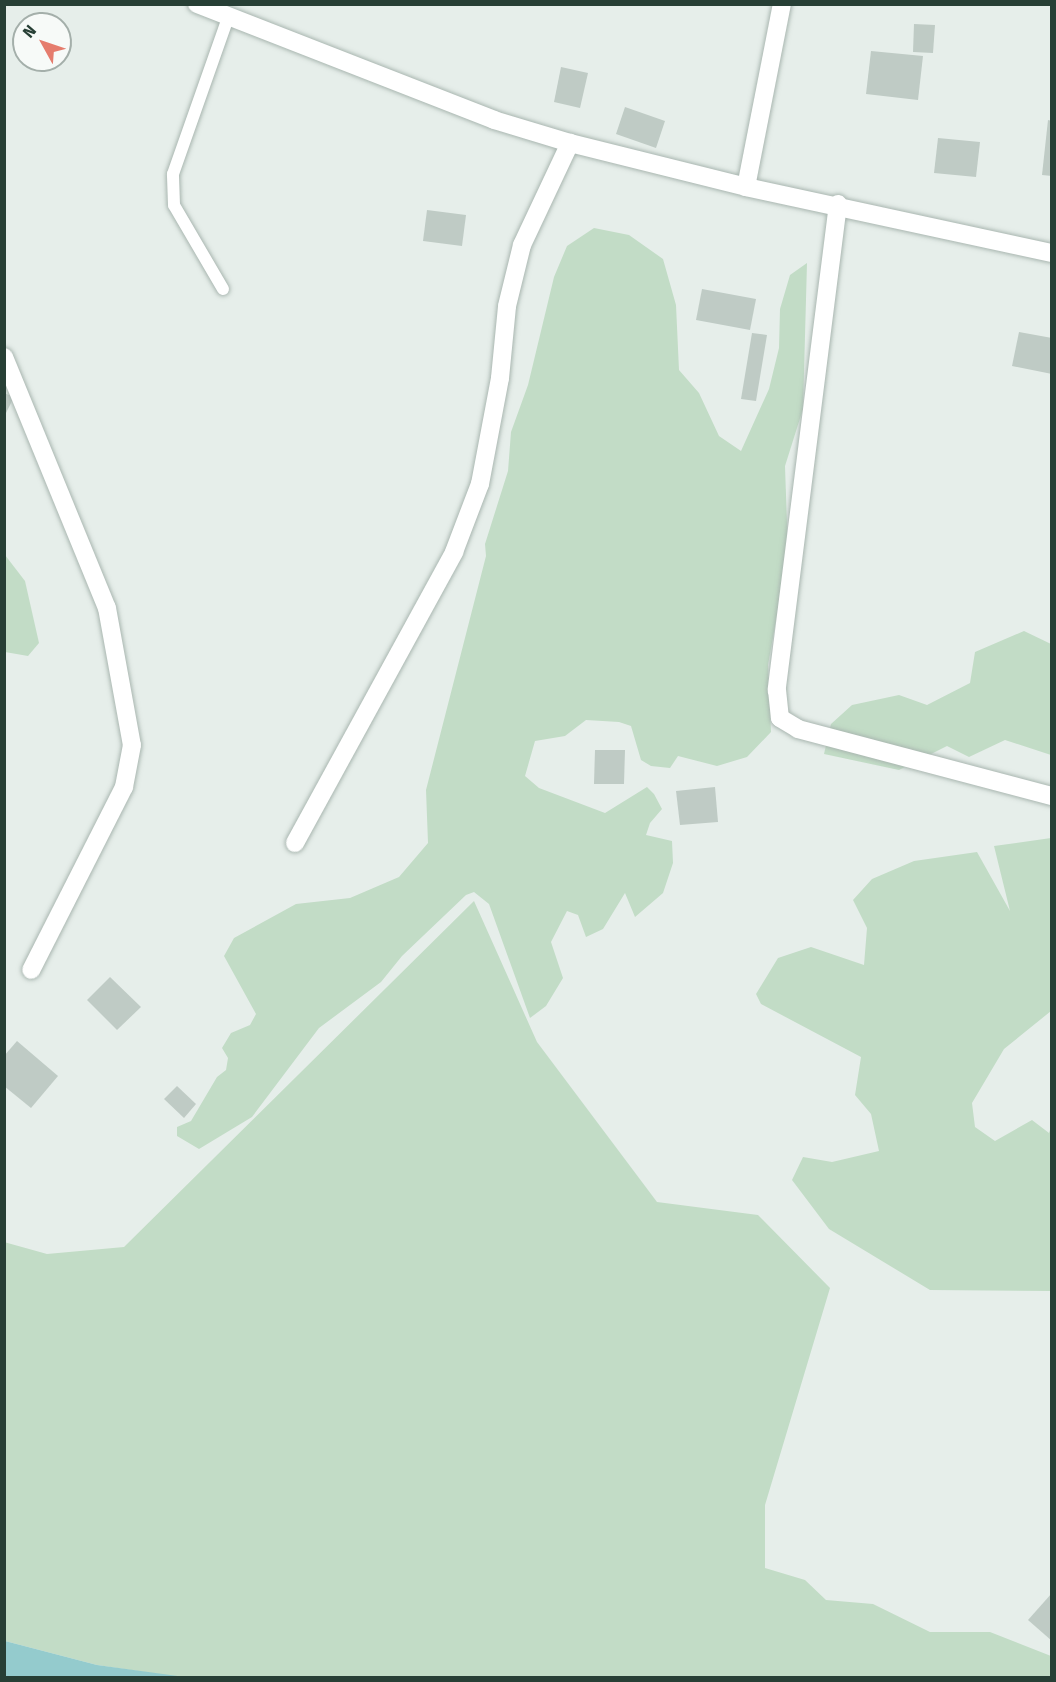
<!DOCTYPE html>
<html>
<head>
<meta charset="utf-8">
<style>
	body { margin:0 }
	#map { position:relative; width:1056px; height:1682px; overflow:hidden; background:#e6eeea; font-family:"Fira Sans",sans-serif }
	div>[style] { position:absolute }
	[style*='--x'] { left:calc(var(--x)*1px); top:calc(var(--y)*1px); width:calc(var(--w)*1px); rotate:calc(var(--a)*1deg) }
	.green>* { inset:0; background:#c2dcc6 }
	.water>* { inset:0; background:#94cbcd }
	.building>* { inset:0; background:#bfcbc5 }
	.roads { filter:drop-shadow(0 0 2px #a9b6b0) drop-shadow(0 0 2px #a9b6b0) }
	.service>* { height:12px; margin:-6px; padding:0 6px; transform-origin:6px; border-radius:6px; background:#fff }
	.minor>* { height:18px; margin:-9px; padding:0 9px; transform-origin:9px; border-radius:9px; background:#fff }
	span { translate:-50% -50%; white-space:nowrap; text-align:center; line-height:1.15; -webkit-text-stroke:5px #f7faf8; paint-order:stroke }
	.frame { position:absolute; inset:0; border:6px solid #273f35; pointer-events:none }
	.north { position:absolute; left:12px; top:12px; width:60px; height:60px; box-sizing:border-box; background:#f7faf8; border:2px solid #a4afaa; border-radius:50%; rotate:310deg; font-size:16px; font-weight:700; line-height:24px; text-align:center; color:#273f35 }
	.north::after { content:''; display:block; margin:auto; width:21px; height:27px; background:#e57c6d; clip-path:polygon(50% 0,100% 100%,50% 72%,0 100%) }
</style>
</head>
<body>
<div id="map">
	<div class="green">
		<i style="clip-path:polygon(594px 228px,629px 235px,663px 259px,676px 305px,679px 370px,699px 393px,719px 436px,741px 451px,769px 389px,779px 348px,780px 309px,790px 275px,807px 263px,803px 409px,785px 466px,788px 553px,768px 665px,771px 732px,747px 757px,717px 766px,678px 756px,670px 768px,651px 766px,641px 760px,631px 726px,619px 722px,586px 720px,565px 736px,535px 741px,525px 776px,539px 788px,605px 813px,647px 787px,654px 794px,662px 809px,650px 823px,646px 835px,672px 841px,673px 863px,663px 893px,635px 917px,625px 893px,603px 929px,586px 937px,578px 915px,567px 911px,551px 942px,563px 978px,546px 1006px,530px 1018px,489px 904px,474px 892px,466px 895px,402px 956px,381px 982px,319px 1028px,252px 1117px,199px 1149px,177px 1136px,177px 1127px,191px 1121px,217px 1077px,226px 1070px,228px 1058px,222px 1048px,231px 1033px,250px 1025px,256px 1014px,224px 956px,234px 938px,296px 904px,350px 898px,399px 877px,428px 843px,426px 790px,486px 556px,485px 544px,508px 471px,511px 432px,528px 385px,554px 277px,567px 246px)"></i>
		<i style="clip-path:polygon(5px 555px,25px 581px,39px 643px,28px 656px,5px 652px)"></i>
		<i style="clip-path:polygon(1024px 631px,1051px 644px,1051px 755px,1005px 740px,969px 757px,947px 746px,899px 770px,824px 754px,831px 724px,852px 705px,899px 695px,927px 705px,970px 683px,975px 652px)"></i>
		<i style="clip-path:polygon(1051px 838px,1051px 1011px,1004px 1049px,972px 1103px,975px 1127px,995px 1141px,1032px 1120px,1049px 1133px,1051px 1127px,1051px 1291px,930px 1290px,829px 1229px,792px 1180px,803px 1157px,832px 1162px,879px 1151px,871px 1114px,855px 1095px,861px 1057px,761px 1004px,756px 994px,778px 958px,811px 947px,864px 965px,867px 928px,853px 900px,872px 879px,914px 861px,977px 852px,1010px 911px,994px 846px)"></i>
		<i style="clip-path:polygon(474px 901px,537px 1042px,657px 1202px,758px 1215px,830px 1288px,765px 1505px,765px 1568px,805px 1580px,826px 1600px,873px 1604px,930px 1632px,990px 1632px,1051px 1656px,1051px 1677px,185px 1678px,97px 1665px,5px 1641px,4px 1242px,47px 1254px,124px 1247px)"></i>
	</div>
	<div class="water">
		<i style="clip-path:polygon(5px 1641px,97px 1665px,185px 1677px,5px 1677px)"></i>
	</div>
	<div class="building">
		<i style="clip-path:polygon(914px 24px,935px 25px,933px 53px,913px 52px)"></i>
		<i style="clip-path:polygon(871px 51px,923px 56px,918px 100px,866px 94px)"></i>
		<i style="clip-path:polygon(561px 67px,588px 73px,580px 108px,554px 102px)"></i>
		<i style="clip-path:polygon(625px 107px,665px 121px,656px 148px,616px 134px)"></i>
		<i style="clip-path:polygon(1048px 120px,1052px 121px,1052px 176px,1042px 175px)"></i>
		<i style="clip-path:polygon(938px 138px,980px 142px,976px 177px,934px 173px)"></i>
		<i style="clip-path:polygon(427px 210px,466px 215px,462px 246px,423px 241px)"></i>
		<i style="clip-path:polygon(702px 289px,756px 299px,750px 330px,696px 320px)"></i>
		<i style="clip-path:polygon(1019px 332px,1052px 338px,1052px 374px,1012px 366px)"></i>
		<i style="clip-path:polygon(752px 333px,767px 335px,756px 401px,741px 399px)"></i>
		<i style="clip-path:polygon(4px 393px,14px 397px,4px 417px)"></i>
		<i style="clip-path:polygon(595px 750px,625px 750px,624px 784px,594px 784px)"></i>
		<i style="clip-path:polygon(715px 787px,718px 822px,680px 825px,676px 791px)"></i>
		<i style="clip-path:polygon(110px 977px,141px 1007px,117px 1030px,87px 1000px)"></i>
		<i style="clip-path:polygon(17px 1041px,58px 1076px,31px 1108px,4px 1086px,4px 1056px)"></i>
		<i style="clip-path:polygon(177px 1086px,196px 1104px,184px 1118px,164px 1099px)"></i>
		<i style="clip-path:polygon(1052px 1593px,1052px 1641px,1028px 1620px)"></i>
	</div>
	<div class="roads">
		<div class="service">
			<i style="--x:223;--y:289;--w:97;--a:-120.3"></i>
			<i style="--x:174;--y:205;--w:31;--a:-92"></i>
			<i style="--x:173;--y:174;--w:169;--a:-70.6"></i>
		</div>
		<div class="minor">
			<i style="--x:197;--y:4;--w:319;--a:21.3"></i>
			<i style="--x:494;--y:120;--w:79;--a:16.8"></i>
			<i style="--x:570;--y:143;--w:181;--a:14"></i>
			<i style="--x:746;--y:187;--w:313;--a:12.2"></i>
			<i style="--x:746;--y:187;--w:187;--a:-78.9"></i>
			<i style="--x:838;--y:204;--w:490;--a:97.2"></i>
			<i style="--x:777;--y:690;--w:28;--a:84"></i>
			<i style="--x:780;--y:718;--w:21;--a:31"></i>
			<i style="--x:798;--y:729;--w:263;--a:14.8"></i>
			<i style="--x:4;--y:357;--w:271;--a:67.7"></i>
			<i style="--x:107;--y:608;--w:139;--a:79.7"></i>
			<i style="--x:132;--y:745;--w:43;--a:100.8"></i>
			<i style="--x:124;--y:787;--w:205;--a:116.9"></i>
			<i style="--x:295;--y:843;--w:332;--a:-61.3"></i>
			<i style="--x:454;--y:552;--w:73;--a:-69.1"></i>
			<i style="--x:480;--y:484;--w:108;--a:-79.3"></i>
			<i style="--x:500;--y:378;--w:72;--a:-84.4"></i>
			<i style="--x:507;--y:306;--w:63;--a:-76.2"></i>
			<i style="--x:522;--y:245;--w:113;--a:-64.8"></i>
		</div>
	</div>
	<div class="frame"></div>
	<div class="north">N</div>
</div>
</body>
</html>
